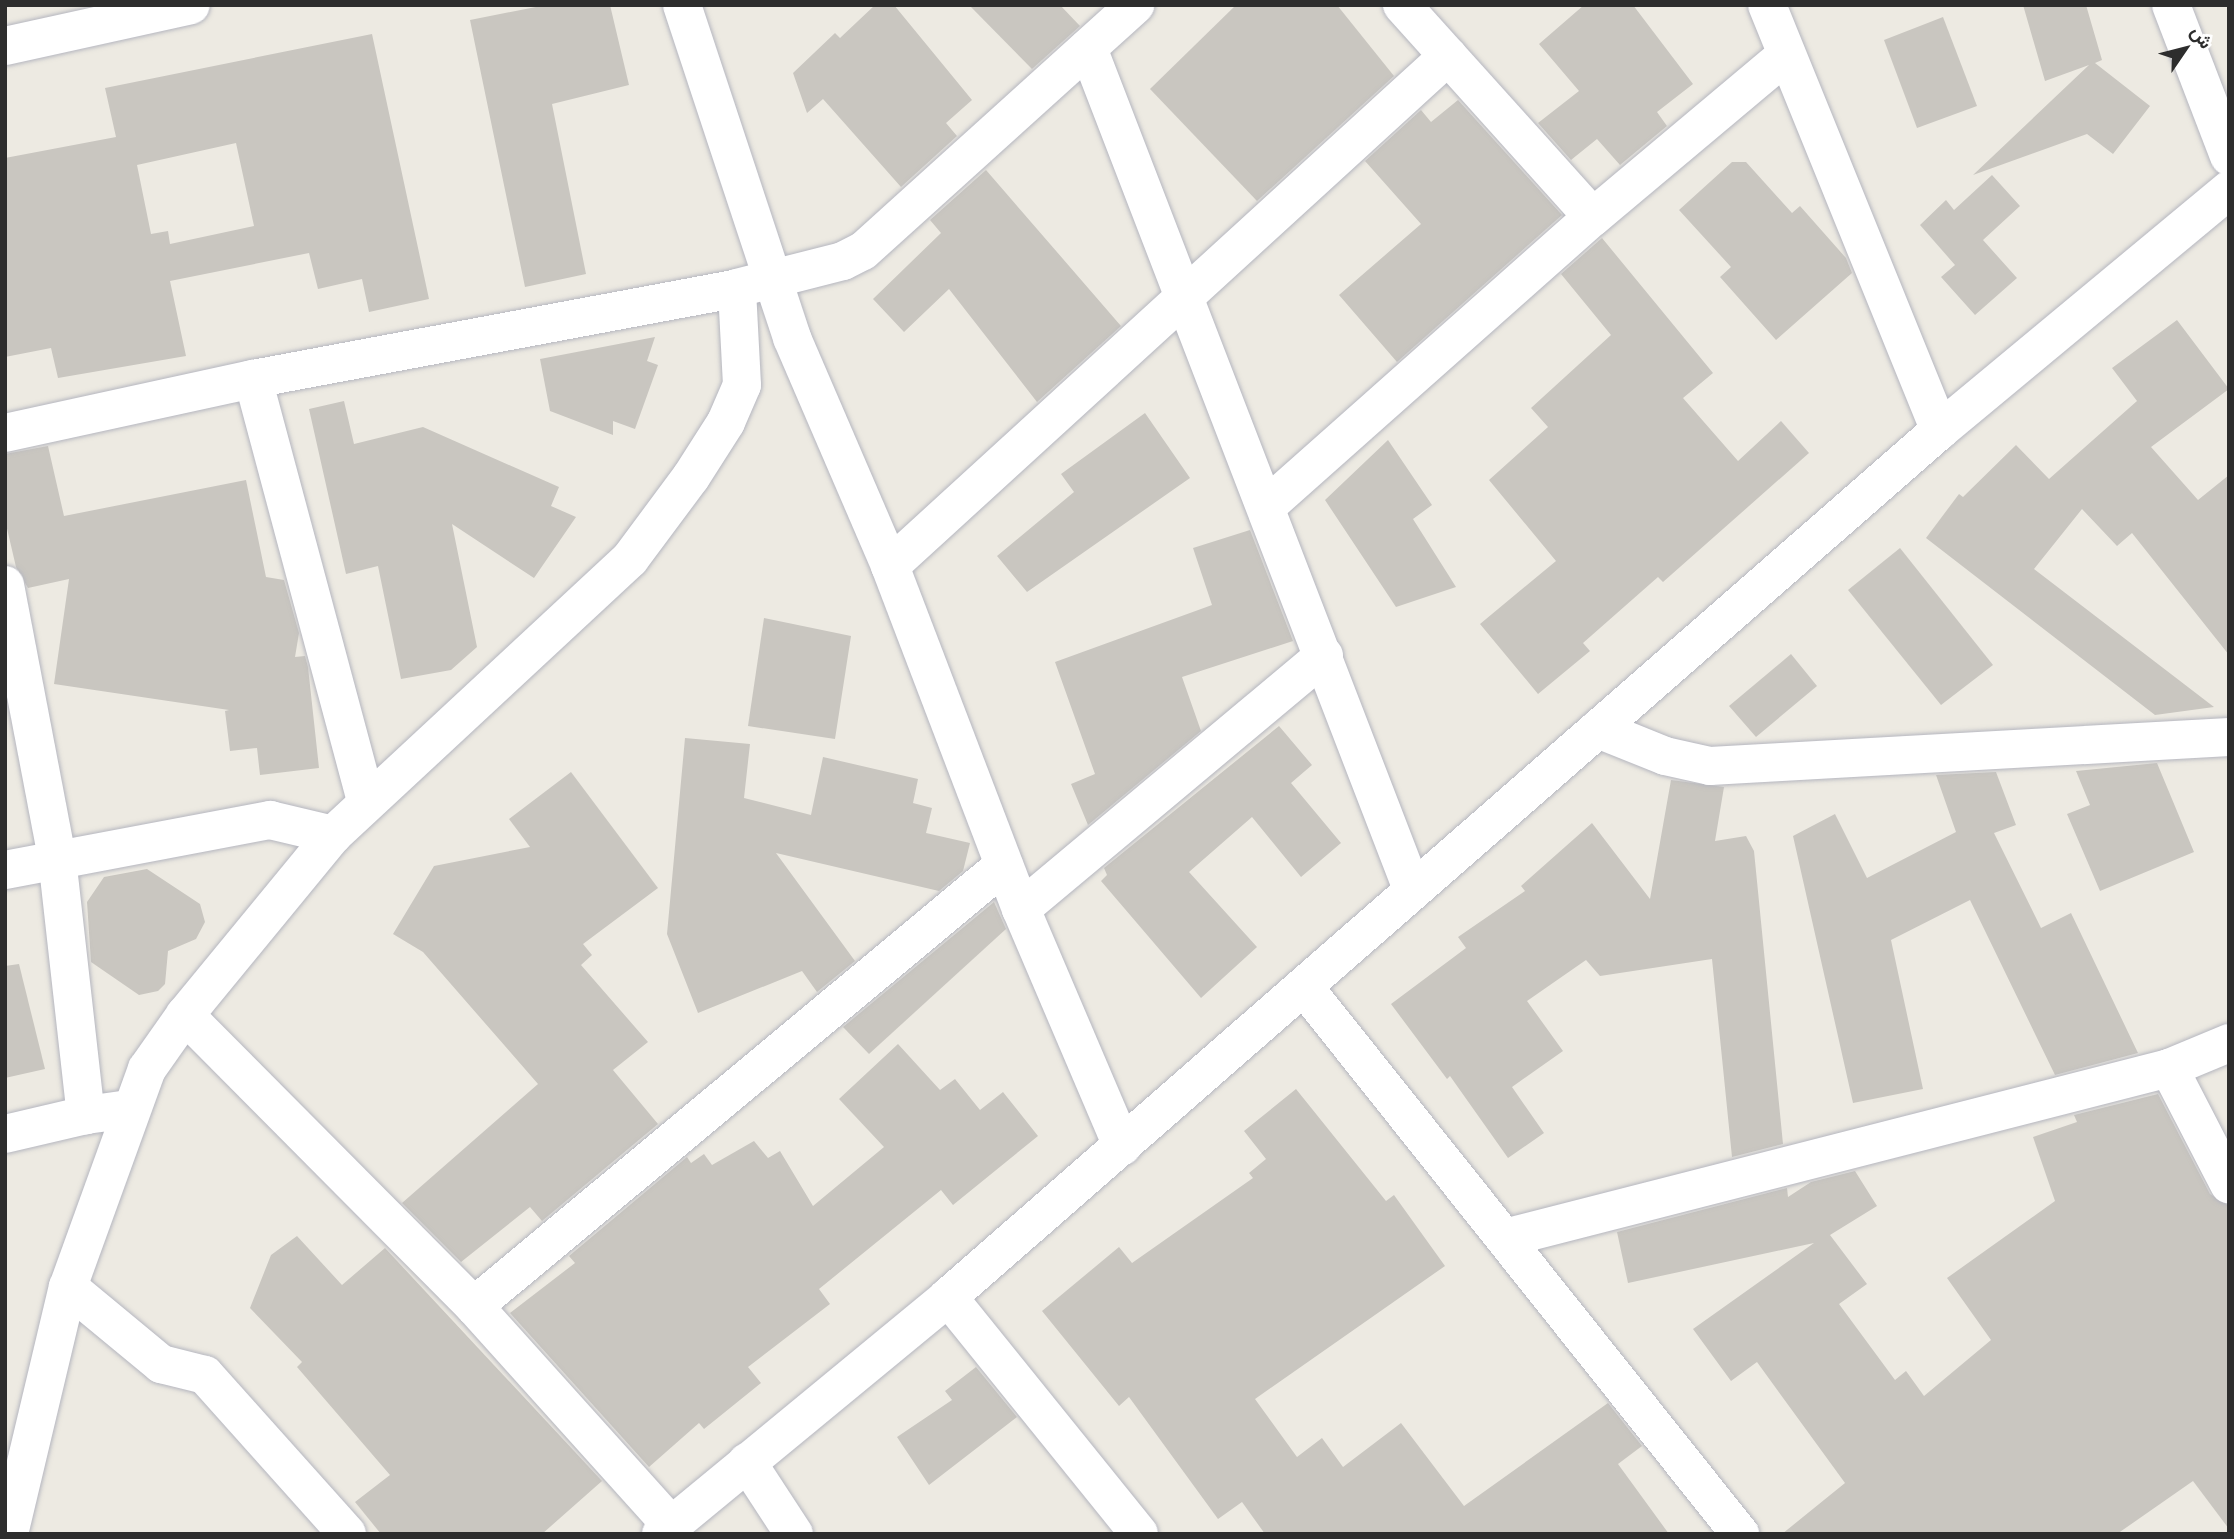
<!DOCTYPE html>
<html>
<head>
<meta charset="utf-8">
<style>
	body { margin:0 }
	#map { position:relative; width:2234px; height:1539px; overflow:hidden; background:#edeae2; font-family:"Noto Sans",Vazirmatn,sans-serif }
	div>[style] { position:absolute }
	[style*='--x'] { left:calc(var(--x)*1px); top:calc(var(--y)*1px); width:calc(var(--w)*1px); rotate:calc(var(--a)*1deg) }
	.building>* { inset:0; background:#c9c6c0 }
	.roads { filter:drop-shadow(0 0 2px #b5b6bf) drop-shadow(0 0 2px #b5b6bf) }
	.minor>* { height:38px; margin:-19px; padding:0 19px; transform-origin:19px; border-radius:19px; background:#fff }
	.tertiary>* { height:38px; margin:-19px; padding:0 19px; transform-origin:19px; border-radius:19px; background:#fff }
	span { translate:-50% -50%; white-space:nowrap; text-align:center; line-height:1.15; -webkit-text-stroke:6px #fff; paint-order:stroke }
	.frame { position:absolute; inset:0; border:7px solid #2d2d2d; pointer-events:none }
	.north { position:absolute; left:2150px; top:14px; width:70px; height:70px; -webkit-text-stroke:5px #fff; paint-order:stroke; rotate:55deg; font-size:19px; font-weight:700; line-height:28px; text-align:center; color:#2d2d2d }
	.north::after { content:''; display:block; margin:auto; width:24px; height:32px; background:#2d2d2d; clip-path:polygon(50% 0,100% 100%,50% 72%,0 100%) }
</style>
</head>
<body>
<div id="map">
	<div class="building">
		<i style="clip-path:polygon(546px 5px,610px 5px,629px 85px,552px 104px,586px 274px,525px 287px,470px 20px)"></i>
		<i style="clip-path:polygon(875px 5px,894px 5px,972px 100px,946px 123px,957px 136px,901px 187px,823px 99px,807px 113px,793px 73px,835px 33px,840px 38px)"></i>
		<i style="clip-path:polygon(969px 5px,1060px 5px,1080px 26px,1032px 69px)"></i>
		<i style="clip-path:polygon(1236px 5px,1337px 5px,1394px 76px,1257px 201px,1150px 89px)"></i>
		<i style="clip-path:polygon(1584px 5px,1633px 5px,1693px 84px,1657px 112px,1667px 126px,1620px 165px,1597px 139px,1571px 160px,1538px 123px,1579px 91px,1539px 44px)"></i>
		<i style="clip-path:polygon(2023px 5px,2086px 5px,2102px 60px,2095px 63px,2150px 106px,2113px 154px,2087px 134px,1973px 175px,2089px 65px,2045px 81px)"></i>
		<i style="clip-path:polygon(1943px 17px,1977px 106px,1917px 128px,1884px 40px)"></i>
		<i style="clip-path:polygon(evenodd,372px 34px,429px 299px,369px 312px,362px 279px,318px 289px,309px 253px,170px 281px,186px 356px,58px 378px,51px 348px,5px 357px,5px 158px,116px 137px,105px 88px,372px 34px,236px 143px,254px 226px,170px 244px,168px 231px,151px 234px,137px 165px,236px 143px)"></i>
		<i style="clip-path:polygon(1458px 100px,1562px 215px,1397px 362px,1339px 295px,1421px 224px,1365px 161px,1421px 110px,1431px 122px)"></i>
		<i style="clip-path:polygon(1732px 162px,1746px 162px,1792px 213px,1800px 206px,1846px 258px,1852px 273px,1776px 340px,1720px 277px,1731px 267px,1679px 210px)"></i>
		<i style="clip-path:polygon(986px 170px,1121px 326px,1037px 402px,949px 289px,904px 332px,873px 299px,941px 233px,930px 220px)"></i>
		<i style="clip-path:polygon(1992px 175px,2020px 206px,1983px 240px,2017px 278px,1975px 315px,1941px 277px,1955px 265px,1920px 225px,1946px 200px,1954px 210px)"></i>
		<i style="clip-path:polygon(1602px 238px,1713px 373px,1683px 398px,1738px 461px,1781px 421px,1809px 453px,1663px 582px,1658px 577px,1583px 643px,1590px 651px,1538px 694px,1480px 624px,1556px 561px,1489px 480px,1548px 427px,1531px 408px,1611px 335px,1561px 274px)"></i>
		<i style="clip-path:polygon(2177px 320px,2229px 389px,2151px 447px,2198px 500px,2229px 475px,2229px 655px,2132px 533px,2117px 546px,2082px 509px,2034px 569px,2214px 707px,2155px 715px,1926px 538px,1959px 494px,1963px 497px,2016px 445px,2049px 479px,2137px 401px,2112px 368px)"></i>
		<i style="clip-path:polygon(655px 337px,647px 361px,658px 365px,635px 429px,613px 421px,613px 435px,550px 411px,540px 359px)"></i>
		<i style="clip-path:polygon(344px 401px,354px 444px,423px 427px,559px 487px,551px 506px,576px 517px,534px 578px,452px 524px,477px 647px,451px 670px,401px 679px,378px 566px,346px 574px,309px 409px)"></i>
		<i style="clip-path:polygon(1145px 413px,1190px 478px,1027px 592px,997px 556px,1074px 492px,1061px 474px)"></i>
		<i style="clip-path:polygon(1388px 440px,1432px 505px,1413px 519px,1456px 587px,1396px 607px,1325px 500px)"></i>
		<i style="clip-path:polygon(48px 446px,64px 516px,246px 480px,266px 577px,284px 580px,299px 633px,295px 657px,305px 656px,308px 667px,319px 768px,260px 775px,257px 748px,230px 751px,225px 711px,229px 710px,54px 684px,69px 579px,28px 588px,16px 567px,5px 520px,5px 454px)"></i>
		<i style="clip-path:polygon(1250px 530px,1293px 641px,1182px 677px,1201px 731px,1088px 825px,1071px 784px,1095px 774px,1055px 662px,1212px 605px,1193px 548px)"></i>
		<i style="clip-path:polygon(1900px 548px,1993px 665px,1941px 705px,1848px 590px)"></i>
		<i style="clip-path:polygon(764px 618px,851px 636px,835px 739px,748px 726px)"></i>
		<i style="clip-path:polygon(1791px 654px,1817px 686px,1756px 737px,1729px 706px)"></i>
		<i style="clip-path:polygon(1279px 726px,1312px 765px,1291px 783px,1341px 843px,1301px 877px,1252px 817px,1189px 872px,1257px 947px,1201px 998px,1101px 881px,1107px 875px,1104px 868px)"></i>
		<i style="clip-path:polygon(685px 738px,750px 744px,744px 798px,811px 815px,823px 757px,918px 779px,913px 803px,932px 808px,926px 833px,970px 843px,963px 871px,939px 891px,776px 853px,855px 961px,817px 992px,802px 971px,698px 1013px,667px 934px)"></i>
		<i style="clip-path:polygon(2157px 763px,2194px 852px,2100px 891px,2067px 814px,2090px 805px,2076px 771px)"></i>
		<i style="clip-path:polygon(571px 772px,658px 888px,583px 944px,592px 955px,581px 965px,648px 1042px,613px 1070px,658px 1124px,542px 1221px,530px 1207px,461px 1262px,402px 1203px,538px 1084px,423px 952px,393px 934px,434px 866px,530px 847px,509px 819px)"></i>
		<i style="clip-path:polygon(1996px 772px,2016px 825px,1994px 833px,2041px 928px,2071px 913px,2138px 1053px,2055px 1075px,1970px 900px,1891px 940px,1923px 1089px,1853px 1103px,1793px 836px,1835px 814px,1867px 878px,1956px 832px,1936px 775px)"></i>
		<i style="clip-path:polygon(1671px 780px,1724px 787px,1715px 841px,1746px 836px,1754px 851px,1783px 1144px,1732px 1157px,1712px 959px,1600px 976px,1586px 960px,1527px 1001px,1563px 1051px,1512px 1087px,1544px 1133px,1508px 1158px,1450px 1076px,1447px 1079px,1391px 1004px,1466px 948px,1458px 937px,1525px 891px,1521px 886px,1592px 823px,1650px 899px)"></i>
		<i style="clip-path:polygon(147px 869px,200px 904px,205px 922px,196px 939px,168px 951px,165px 984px,158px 991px,139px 995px,91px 962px,87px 902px,104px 877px)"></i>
		<i style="clip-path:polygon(994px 902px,1006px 929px,869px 1054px,843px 1027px)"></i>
		<i style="clip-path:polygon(19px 964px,45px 1069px,5px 1078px,5px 966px)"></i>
		<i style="clip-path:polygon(898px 1044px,940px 1090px,955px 1079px,980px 1110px,1003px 1092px,1038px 1136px,953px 1205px,941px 1190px,819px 1289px,830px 1304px,748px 1367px,761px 1383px,704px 1429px,699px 1423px,649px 1467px,510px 1313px,575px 1263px,569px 1256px,687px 1157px,691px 1163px,704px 1154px,712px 1165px,754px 1141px,768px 1158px,780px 1151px,813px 1206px,884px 1147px,839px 1099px)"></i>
		<i style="clip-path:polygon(1296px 1089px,1386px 1201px,1394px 1195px,1445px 1266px,1255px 1399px,1297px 1457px,1322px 1438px,1343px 1467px,1401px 1423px,1464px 1506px,1608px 1403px,1642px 1446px,1618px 1464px,1669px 1534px,1265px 1534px,1242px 1502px,1218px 1519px,1129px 1397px,1119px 1406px,1042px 1311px,1119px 1247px,1132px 1263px,1253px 1178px,1249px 1173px,1266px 1159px,1244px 1131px)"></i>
		<i style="clip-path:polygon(2158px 1094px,2210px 1194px,2229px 1206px,2229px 1529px,2193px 1481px,2117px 1534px,1782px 1534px,1845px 1483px,1757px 1362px,1731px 1381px,1693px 1329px,1814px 1243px,1628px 1283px,1617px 1232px,1787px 1188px,1788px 1197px,1811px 1182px,1855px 1171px,1877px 1206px,1830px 1235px,1867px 1284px,1839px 1304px,1895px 1380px,1906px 1371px,1924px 1396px,1991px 1340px,1947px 1278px,2055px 1201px,2033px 1137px,2077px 1122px,2074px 1115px)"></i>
		<i style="clip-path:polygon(297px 1236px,342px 1285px,385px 1248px,602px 1481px,542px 1534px,381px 1534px,355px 1502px,390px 1475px,297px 1367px,302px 1362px,250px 1308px,271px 1255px)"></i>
		<i style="clip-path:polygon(976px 1367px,1017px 1417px,929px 1485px,897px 1437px,952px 1400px,945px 1391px)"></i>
	</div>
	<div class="roads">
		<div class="minor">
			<i style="--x:682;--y:5;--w:351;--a:71.7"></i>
			<i style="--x:792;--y:338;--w:248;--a:66.7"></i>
			<i style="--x:890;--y:566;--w:367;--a:69.1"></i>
			<i style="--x:1021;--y:909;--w:258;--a:66.9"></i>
			<i style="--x:1402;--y:5;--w:285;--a:48"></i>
			<i style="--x:1767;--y:5;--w:459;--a:67.9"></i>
			<i style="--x:5;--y:46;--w:190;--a:-12.4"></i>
			<i style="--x:1088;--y:48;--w:901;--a:68.93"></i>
			<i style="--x:253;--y:379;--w:436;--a:75"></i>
			<i style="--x:5;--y:433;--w:254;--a:-12.3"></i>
			<i style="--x:253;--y:379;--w:492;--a:-10.6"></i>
			<i style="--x:737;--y:288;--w:109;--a:-14.3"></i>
			<i style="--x:843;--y:261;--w:22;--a:-27"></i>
			<i style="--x:863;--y:251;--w:367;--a:-42.1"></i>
			<i style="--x:1267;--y:506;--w:436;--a:-41.6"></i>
			<i style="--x:1593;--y:217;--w:252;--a:-40"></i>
			<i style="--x:890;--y:566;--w:756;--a:-42.43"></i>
			<i style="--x:5;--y:585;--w:278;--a:79.2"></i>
			<i style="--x:57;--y:858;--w:259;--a:83.6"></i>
			<i style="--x:86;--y:1115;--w:43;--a:-7.9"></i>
			<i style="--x:1598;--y:729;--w:72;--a:21.9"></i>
			<i style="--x:1665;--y:756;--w:46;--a:12.5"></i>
			<i style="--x:1710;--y:766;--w:520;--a:-3.2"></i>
			<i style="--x:5;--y:870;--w:270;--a:-10.7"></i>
			<i style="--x:270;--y:820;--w:65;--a:13.4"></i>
			<i style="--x:1021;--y:909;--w:395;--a:-39.9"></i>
			<i style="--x:1304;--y:987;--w:700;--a:51.44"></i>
			<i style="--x:185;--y:1015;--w:410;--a:45.2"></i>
			<i style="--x:2169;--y:1068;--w:131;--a:62.7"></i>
			<i style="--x:5;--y:1134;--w:83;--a:-13.2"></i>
			<i style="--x:1505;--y:1238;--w:685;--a:-14.36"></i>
			<i style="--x:2169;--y:1068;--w:65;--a:-22.6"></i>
			<i style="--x:68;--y:1287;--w:121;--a:39.6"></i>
			<i style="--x:161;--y:1364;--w:45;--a:14"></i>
			<i style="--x:205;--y:1375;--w:213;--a:48.2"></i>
			<i style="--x:948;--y:1297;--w:304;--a:51.1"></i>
			<i style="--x:747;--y:1462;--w:86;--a:56.9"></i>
			<i style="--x:671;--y:1525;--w:295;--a:-132"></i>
			<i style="--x:474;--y:1306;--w:689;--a:-39.76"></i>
			<i style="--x:9;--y:1534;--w:254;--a:-76.6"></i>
			<i style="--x:68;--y:1287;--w:232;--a:-70.1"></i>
			<i style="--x:147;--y:1069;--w:66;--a:-54.9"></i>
			<i style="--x:185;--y:1015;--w:233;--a:-50.6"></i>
			<i style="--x:333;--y:835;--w:405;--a:-42.9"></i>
			<i style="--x:630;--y:559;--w:102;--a:-53.4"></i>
			<i style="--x:691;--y:477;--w:65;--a:-57.5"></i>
			<i style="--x:726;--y:422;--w:40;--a:-66.6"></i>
			<i style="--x:742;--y:385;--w:97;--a:-93"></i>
			<i style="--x:661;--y:1534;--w:372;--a:-39.5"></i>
			<i style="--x:948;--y:1297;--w:1317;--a:-41.15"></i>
			<i style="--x:1940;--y:430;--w:376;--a:-39.7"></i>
		</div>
		<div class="tertiary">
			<i style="--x:2171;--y:5;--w:162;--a:69"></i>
		</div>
	</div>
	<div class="frame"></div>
	<div class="north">ش</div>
</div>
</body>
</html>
